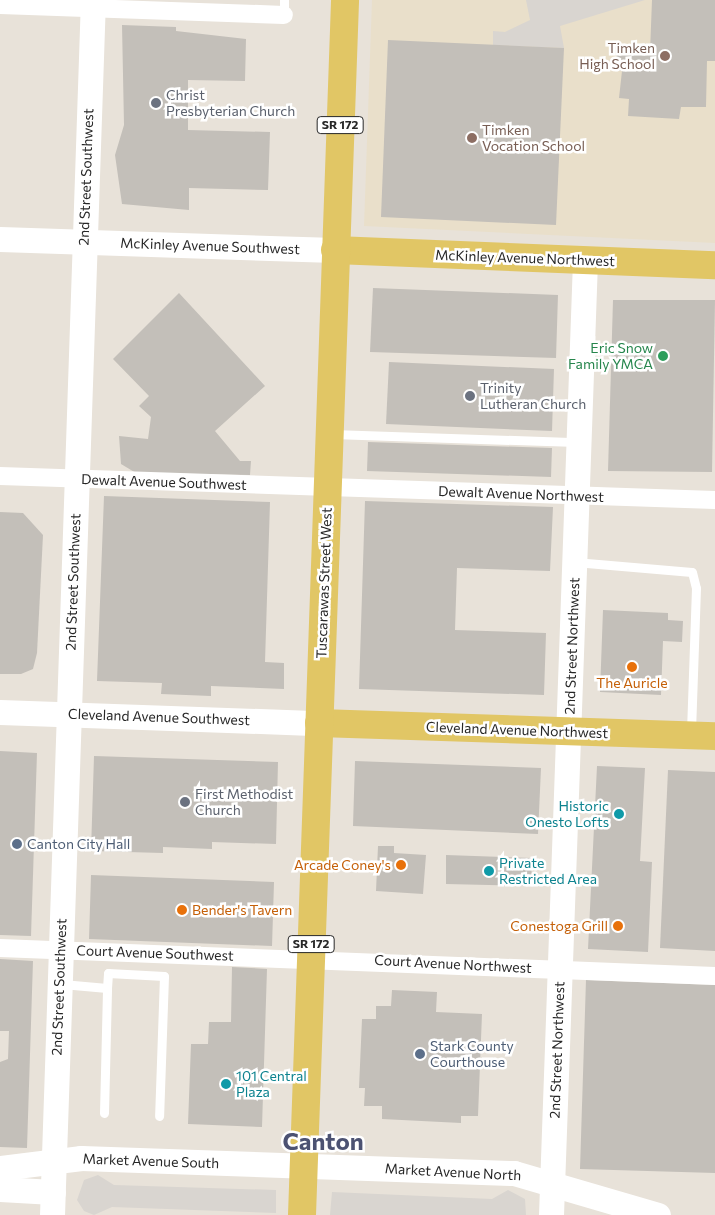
<!DOCTYPE html>
<html>
<head>
<meta charset="utf-8">
<style>
	body { margin:0 }
	#map { position:relative; width:715px; height:1215px; overflow:hidden; background:#e8e2d9; font-family:Commissioner,sans-serif }
	div>[style] { position:absolute }
	[style*='--x'] { left:calc(var(--x)*1px); top:calc(var(--y)*1px); width:calc(var(--w)*1px); rotate:calc(var(--a)*1deg) }
	.education>* { inset:0; background:#e9dfca }
	.plaza>* { inset:0; background:#d9d5d0 }
	.building>* { inset:0; background:#c3bfb9 }
	.lane>* { height:9px; margin:-4.5px; padding:0 4.5px; transform-origin:4.5px; border-radius:4.5px; background:#fff }
	.street>* { height:18px; margin:-9px; padding:0 9px; transform-origin:9px; border-radius:9px; background:#fff }
	.secondary>* { height:25px; margin:-12.5px; padding:0 12.5px; transform-origin:12.5px; border-radius:12.5px; background:#fff }
	.primary>* { height:28px; margin:-14px; padding:0 14px; transform-origin:14px; border-radius:14px; background:#e1c665 }
	.dots>* { width:14px; height:14px; translate:-50% -50%; box-sizing:border-box; border:2px solid #fff; border-radius:50% }
	span { translate:-50% -50%; white-space:nowrap; text-align:center; line-height:1.15; -webkit-text-stroke:5px #fff; paint-order:stroke }
	.shield-label span { padding:1px 4px; background:#fff; border:1px solid; border-radius:4px; -webkit-text-stroke-width:0 }
	.shield-label { font-size:12px; color:#272727; font-weight:700 }
	.education-label { font-size:14px; color:#785e54 }
	.right { translate:-100% -50%; text-align:right }
	.left { translate:0 -50%; text-align:left }
	.worship-label { font-size:14px; color:#5b616d }
	.street-label { font-size:14px; color:#272727 }
	.leisure-label { font-size:14px; color:#27864d }
	.food-label { font-size:14px; color:#c56008 }
	.culture-label { font-size:14px; color:#0d838f }
	.service-label { font-size:14px; color:#4e5e75 }
	.town-label { font-size:24px; color:#4c5272; font-weight:700 }
</style>
</head>
<body>
<div id="map">
	<div class="education">
		<i style="clip-path:polygon(372px 0,715px 0,715px 243px,364px 226px)"></i>
	</div>
	<div class="plaza">
		<i style="clip-path:polygon(526px 0,645px 0,560px 26px,564px 48px,493px 45px,493px 31px,505px 32px,530px 20px)"></i>
		<i style="clip-path:polygon(98px 1175px,114px 1185px,276px 1190px,276px 1213px,112px 1207px,94px 1215px,84px 1211px,77px 1200px,84px 1180px)"></i>
		<i style="clip-path:polygon(508px 1190px,525px 1199px,526px 1215px,330px 1215px,332px 1192px,492px 1199px)"></i>
	</div>
	<div class="building">
		<i style="clip-path:polygon(652px 0,715px 0,715px 61px,707px 61px,706px 107px,681px 107px,679px 119px,628px 116px,629px 99px,619px 98px,622px 71px,615px 70px,617px 51px,650px 52px)"></i>
		<i style="clip-path:polygon(122px 25px,176px 27px,176px 31px,246px 39px,245px 81px,188px 80px,188px 130px,270px 132px,268px 190px,189px 188px,189px 210px,122px 204px,115px 155px,124px 125px)"></i>
		<i style="clip-path:polygon(388px 40px,564px 48px,556px 225px,381px 217px)"></i>
		<i style="clip-path:polygon(373px 288px,558px 295px,556px 358px,370px 352px)"></i>
		<i style="clip-path:polygon(179px 293px,265px 386px,215px 431px,240px 461px,251px 461px,250px 475px,136px 473px,121px 464px,119px 436px,148px 439px,151px 417px,139px 406px,149px 396px,113px 359px)"></i>
		<i style="clip-path:polygon(613px 300px,715px 300px,712px 472px,608px 471px)"></i>
		<i style="clip-path:polygon(389px 362px,554px 369px,552px 431px,386px 424px)"></i>
		<i style="clip-path:polygon(368px 442px,552px 448px,551px 477px,367px 471px)"></i>
		<i style="clip-path:polygon(104px 496px,270px 502px,265px 662px,284px 663px,284px 689px,211px 686px,211px 696px,161px 694px,162px 683px,97px 681px)"></i>
		<i style="clip-path:polygon(365px 501px,553px 507px,550px 571px,457px 568px,455px 630px,546px 633px,544px 695px,359px 689px)"></i>
		<i style="clip-path:polygon(0 512px,23px 513px,43px 535px,37px 653px,33px 669px,21px 674px,0 674px)"></i>
		<i style="clip-path:polygon(603px 610px,668px 613px,668px 620px,683px 621px,682px 642px,663px 641px,661px 695px,600px 692px)"></i>
		<i style="clip-path:polygon(0 751px,37px 753px,31px 936px,0 935px)"></i>
		<i style="clip-path:polygon(94px 756px,278px 762px,276px 844px,212px 842px,212px 849px,163px 847px,163px 853px,91px 851px)"></i>
		<i style="clip-path:polygon(355px 761px,541px 768px,538px 834px,353px 826px)"></i>
		<i style="clip-path:polygon(597px 766px,645px 768px,640px 861px,652px 862px,648px 952px,588px 949px)"></i>
		<i style="clip-path:polygon(668px 770px,715px 772px,715px 951px,660px 948px)"></i>
		<i style="clip-path:polygon(378px 846px,394px 846px,394px 853px,426px 855px,423px 894px,376px 891px)"></i>
		<i style="clip-path:polygon(446px 855px,532px 858px,531px 886px,446px 884px)"></i>
		<i style="clip-path:polygon(91px 875px,274px 882px,272px 946px,89px 939px)"></i>
		<i style="clip-path:polygon(0 959px,33px 961px,27px 1148px,0 1147px,0 1062px,8px 1059px,9px 1031px,0 1031px)"></i>
		<i style="clip-path:polygon(232px 967px,267px 969px,262px 1127px,188px 1124px,191px 1044px,208px 1044px,209px 1022px,231px 1022px)"></i>
		<i style="clip-path:polygon(586px 980px,715px 985px,715px 1173px,580px 1169px)"></i>
		<i style="clip-path:polygon(392px 990px,437px 992px,436px 1012px,482px 1014px,478px 1116px,461px 1116px,461px 1123px,382px 1119px,382px 1106px,364px 1106px,365px 1088px,359px 1088px,362px 1019px,376px 1019px,376px 1006px,391px 1006px)"></i>
	</div>
	<div class="lane">
		<i style="--x:284;--y:15;--w:15;--a:-90"></i>
		<i style="--x:332;--y:434;--w:245;--a:1.9"></i>
		<i style="--x:575;--y:562;--w:117;--a:4.9"></i>
		<i style="--x:692;--y:572;--w:16;--a:76"></i>
		<i style="--x:696;--y:588;--w:145;--a:92"></i>
		<i style="--x:62;--y:984;--w:45;--a:5.1"></i>
		<i style="--x:107;--y:988;--w:15;--a:-86"></i>
		<i style="--x:108;--y:973;--w:56;--a:3.1"></i>
		<i style="--x:164;--y:976;--w:140;--a:92"></i>
		<i style="--x:104;--y:1113;--w:125;--a:-88.6"></i>
	</div>
	<div class="street">
		<i style="--x:0;--y:5;--w:284;--a:2"></i>
		<i style="--x:0;--y:476;--w:715;--a:1.92"></i>
		<i style="--x:0;--y:948;--w:716;--a:2.24"></i>
	</div>
	<div class="secondary">
		<i style="--x:0;--y:239;--w:335;--a:1.9"></i>
		<i style="--x:0;--y:712;--w:319;--a:2"></i>
		<i style="--x:0;--y:1168;--w:82;--a:-7"></i>
		<i style="--x:81;--y:1158;--w:433;--a:2"></i>
		<i style="--x:514;--y:1173;--w:150;--a:16.3"></i>
		<i style="--x:0;--y:1189;--w:53;--a:3.2"></i>
		<i style="--x:52;--y:1215;--w:1216;--a:-88.07"></i>
		<i style="--x:551;--y:1215;--w:956;--a:-87.96"></i>
	</div>
	<div class="primary">
		<i style="--x:335;--y:250;--w:380;--a:2.3"></i>
		<i style="--x:319;--y:723;--w:396;--a:1.9"></i>
		<i style="--x:302;--y:1215;--w:1216;--a:-87.97"></i>
	</div>
	<div class="dots">
		<i style="left:665px;top:56px;background:#8d6e63"></i>
		<i style="left:156px;top:103px;background:#6b7280"></i>
		<i style="left:472px;top:138px;background:#8d6e63"></i>
		<i style="left:663px;top:356px;background:#2e9e5b"></i>
		<i style="left:470px;top:396px;background:#6b7280"></i>
		<i style="left:632px;top:667px;background:#e8710a"></i>
		<i style="left:185px;top:802px;background:#6b7280"></i>
		<i style="left:619px;top:814px;background:#0f9aa8"></i>
		<i style="left:17px;top:844px;background:#5c6f8a"></i>
		<i style="left:401px;top:865px;background:#e8710a"></i>
		<i style="left:489px;top:871px;background:#0f9aa8"></i>
		<i style="left:182px;top:910px;background:#e8710a"></i>
		<i style="left:618px;top:926px;background:#e8710a"></i>
		<i style="left:420px;top:1054px;background:#5c6f8a"></i>
		<i style="left:226px;top:1084px;background:#0f9aa8"></i>
	</div>
	<div class="shield-label">
		<span style="left:340px;top:125px">SR 172</span>
		<span style="left:311px;top:944px">SR 172</span>
	</div>
	<div class="education-label">
		<span class="right" style="left:655px;top:56px">Timken<br>High School</span>
		<span class="left" style="left:482px;top:138px">Timken<br>Vocation School</span>
	</div>
	<div class="worship-label">
		<span class="left" style="left:166px;top:103px">Christ<br>Presbyterian Church</span>
		<span class="left" style="left:480px;top:396px">Trinity<br>Lutheran Church</span>
		<span class="left" style="left:195px;top:802px">First Methodist<br>Church</span>
	</div>
	<div class="street-label">
		<span style="left:86px;top:177px;rotate:-88deg">2nd Street Southwest</span>
		<span style="left:210px;top:246px;rotate:2deg">McKinley Avenue Southwest</span>
		<span style="left:525px;top:258px;rotate:2deg">McKinley Avenue Northwest</span>
		<span style="left:164px;top:482px;rotate:2deg">Dewalt Avenue Southwest</span>
		<span style="left:521px;top:494px;rotate:2deg">Dewalt Avenue Northwest</span>
		<span style="left:73px;top:582px;rotate:-88deg">2nd Street Southwest</span>
		<span style="left:324px;top:583px;rotate:-88deg">Tuscarawas Street West</span>
		<span style="left:572px;top:646px;rotate:-88deg">2nd Street Northwest</span>
		<span style="left:159px;top:717px;rotate:2deg">Cleveland Avenue Southwest</span>
		<span style="left:517px;top:730px;rotate:2deg">Cleveland Avenue Northwest</span>
		<span style="left:155px;top:953px;rotate:2deg">Court Avenue Southwest</span>
		<span style="left:453px;top:964px;rotate:3deg">Court Avenue Northwest</span>
		<span style="left:59px;top:987px;rotate:-88deg">2nd Street Southwest</span>
		<span style="left:557px;top:1050px;rotate:-88deg">2nd Street Northwest</span>
		<span style="left:151px;top:1161px;rotate:2deg">Market Avenue South</span>
		<span style="left:453px;top:1172px;rotate:3deg">Market Avenue North</span>
	</div>
	<div class="leisure-label">
		<span class="right" style="left:653px;top:356px">Eric Snow<br>Family YMCA</span>
	</div>
	<div class="food-label">
		<span style="left:632px;top:683px">The Auricle</span>
		<span class="right" style="left:391px;top:865px">Arcade Coney's</span>
		<span class="left" style="left:192px;top:910px">Bender's Tavern</span>
		<span class="right" style="left:608px;top:926px">Conestoga Grill</span>
	</div>
	<div class="culture-label">
		<span class="right" style="left:609px;top:814px">Historic<br>Onesto Lofts</span>
		<span class="left" style="left:499px;top:871px">Private<br>Restricted Area</span>
		<span class="left" style="left:236px;top:1084px">101 Central<br>Plaza</span>
	</div>
	<div class="service-label">
		<span class="left" style="left:27px;top:844px">Canton City Hall</span>
		<span class="left" style="left:430px;top:1054px">Stark County<br>Courthouse</span>
	</div>
	<div class="town-label">
		<span style="left:323px;top:1141px">Canton</span>
	</div>
</div>
</body>
</html>
